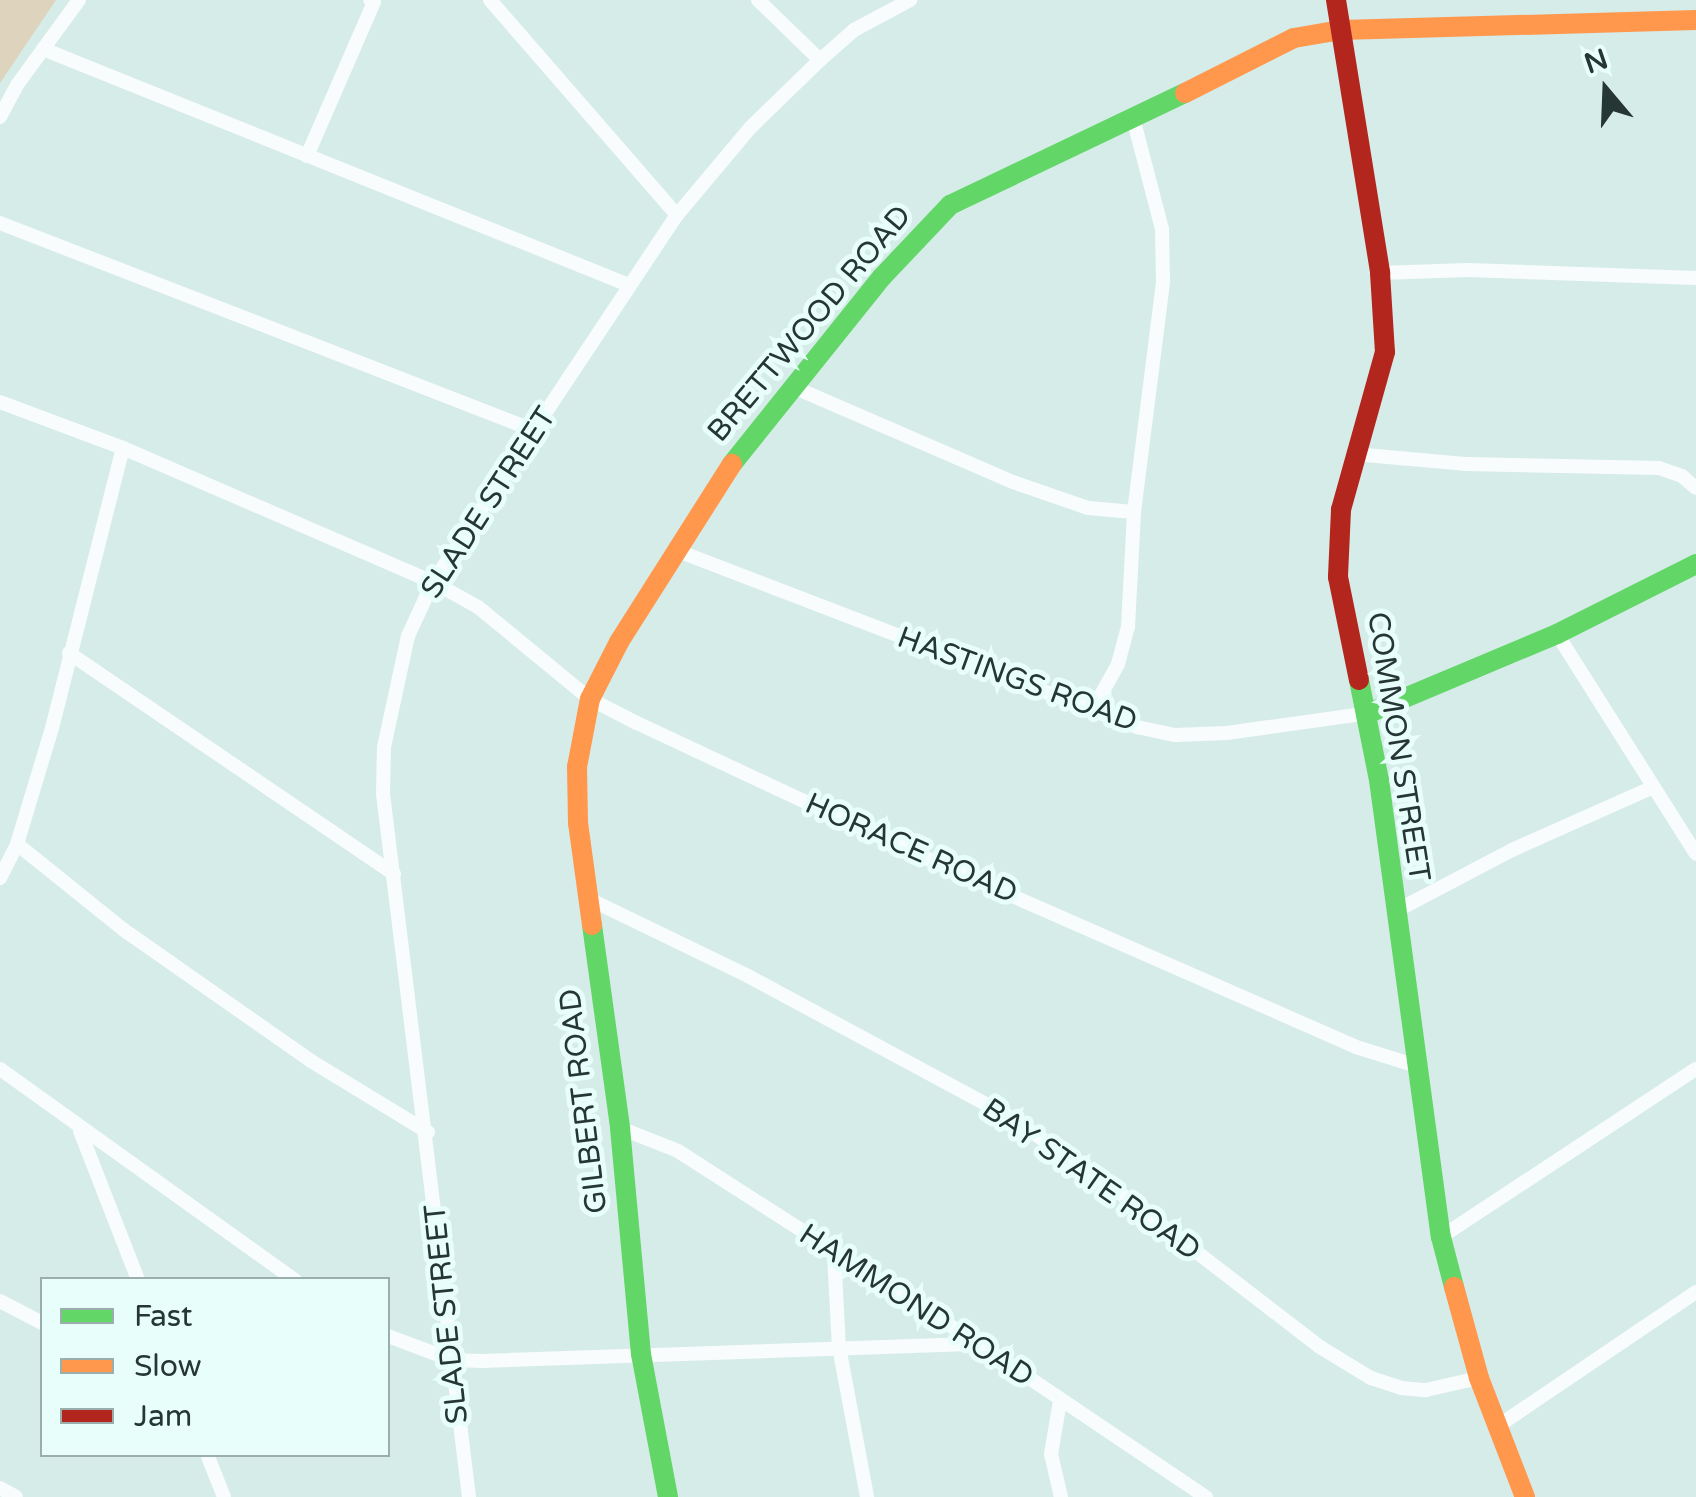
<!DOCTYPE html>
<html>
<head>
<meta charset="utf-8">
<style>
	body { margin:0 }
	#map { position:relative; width:1696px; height:1497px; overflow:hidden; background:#d6ece9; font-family:"Varela Round",sans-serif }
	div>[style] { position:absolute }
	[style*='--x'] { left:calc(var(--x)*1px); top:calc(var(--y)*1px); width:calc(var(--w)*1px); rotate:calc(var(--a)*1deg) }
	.green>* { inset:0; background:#ded3bc }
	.street>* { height:14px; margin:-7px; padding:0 7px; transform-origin:7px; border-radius:7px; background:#f9fcfc }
	.fast>* { height:20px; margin:-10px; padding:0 10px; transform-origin:10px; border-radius:10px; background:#63d668 }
	.slow>* { height:20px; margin:-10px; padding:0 10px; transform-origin:10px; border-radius:10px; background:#ff974d }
	.jam>* { height:20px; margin:-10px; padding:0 10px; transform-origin:10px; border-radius:10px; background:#b3261e }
	span { translate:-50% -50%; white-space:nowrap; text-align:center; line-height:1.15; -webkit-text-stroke:10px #e7fefb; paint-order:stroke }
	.street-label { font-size:30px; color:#263634 }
	.legend { position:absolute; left:40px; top:1277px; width:350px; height:180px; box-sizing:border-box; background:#e7fefb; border:2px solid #9aaeab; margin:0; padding:12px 18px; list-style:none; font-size:30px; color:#263634 }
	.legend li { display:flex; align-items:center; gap:20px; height:50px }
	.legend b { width:50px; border:2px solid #9aaeab }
	.north { position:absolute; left:1556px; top:40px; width:100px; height:100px; -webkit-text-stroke:8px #e7fefb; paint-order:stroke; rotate:341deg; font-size:28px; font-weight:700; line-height:40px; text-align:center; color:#263634 }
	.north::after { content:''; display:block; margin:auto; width:35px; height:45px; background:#263634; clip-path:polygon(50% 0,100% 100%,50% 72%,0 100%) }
</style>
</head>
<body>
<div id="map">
	<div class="green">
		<i style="clip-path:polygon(0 0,56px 0,0 83px)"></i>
	</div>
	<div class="street">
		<i style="--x:490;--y:0;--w:285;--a:49"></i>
		<i style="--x:758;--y:0;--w:86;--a:44.1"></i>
		<i style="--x:43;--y:49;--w:632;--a:21.94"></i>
		<i style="--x:0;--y:117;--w:36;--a:-62"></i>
		<i style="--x:17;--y:85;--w:105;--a:-53.9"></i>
		<i style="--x:307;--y:156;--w:168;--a:-66.5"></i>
		<i style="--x:374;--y:2;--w:4;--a:-153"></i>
		<i style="--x:0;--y:223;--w:575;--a:21.21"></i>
		<i style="--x:1380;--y:273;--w:88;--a:-2"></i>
		<i style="--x:1468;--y:270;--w:228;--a:2"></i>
		<i style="--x:791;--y:386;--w:242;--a:23.4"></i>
		<i style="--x:1013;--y:482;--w:79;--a:19.1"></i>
		<i style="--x:1088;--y:508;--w:46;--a:5"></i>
		<i style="--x:0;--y:402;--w:131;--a:20.5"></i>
		<i style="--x:123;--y:448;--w:338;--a:23.4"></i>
		<i style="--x:433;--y:582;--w:51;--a:29.1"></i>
		<i style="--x:478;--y:607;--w:145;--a:39.4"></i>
		<i style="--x:590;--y:699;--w:53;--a:27.1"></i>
		<i style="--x:637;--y:723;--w:311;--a:25.1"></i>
		<i style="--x:919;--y:855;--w:477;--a:23.7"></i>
		<i style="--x:1356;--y:1047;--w:64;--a:17.3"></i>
		<i style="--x:1354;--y:454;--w:111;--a:5.1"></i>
		<i style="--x:1465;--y:464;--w:194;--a:1.2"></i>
		<i style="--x:1659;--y:468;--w:24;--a:19"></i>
		<i style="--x:1682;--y:476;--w:18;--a:41"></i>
		<i style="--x:678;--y:551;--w:492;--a:21"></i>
		<i style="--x:1137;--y:727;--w:39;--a:12"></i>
		<i style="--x:1175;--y:735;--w:52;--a:-2.2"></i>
		<i style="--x:1227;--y:733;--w:143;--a:-8"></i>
		<i style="--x:1557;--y:634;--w:260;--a:57.7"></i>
		<i style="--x:69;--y:653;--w:393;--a:34.2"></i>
		<i style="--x:1092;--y:711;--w:54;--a:-61"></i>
		<i style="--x:1118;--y:664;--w:38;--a:-75"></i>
		<i style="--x:1128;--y:627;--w:115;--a:-87"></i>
		<i style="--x:1134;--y:512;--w:233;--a:-82.8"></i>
		<i style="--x:1163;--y:281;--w:52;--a:-91.1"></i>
		<i style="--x:1162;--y:229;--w:115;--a:-104.6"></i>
		<i style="--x:17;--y:844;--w:137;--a:38.8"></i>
		<i style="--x:124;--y:930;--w:228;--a:35"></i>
		<i style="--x:311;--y:1061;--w:137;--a:31.3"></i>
		<i style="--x:0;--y:878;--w:38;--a:-63"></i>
		<i style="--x:17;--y:844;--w:121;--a:-73.2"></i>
		<i style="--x:52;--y:728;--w:289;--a:-75.8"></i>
		<i style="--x:591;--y:900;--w:174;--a:25.8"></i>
		<i style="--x:748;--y:976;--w:293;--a:28.3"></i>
		<i style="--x:1006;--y:1115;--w:105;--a:33.4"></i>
		<i style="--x:1094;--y:1173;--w:285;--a:37.6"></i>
		<i style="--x:1320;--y:1347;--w:60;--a:31.3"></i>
		<i style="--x:1371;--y:1378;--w:32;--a:18"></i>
		<i style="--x:1401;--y:1388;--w:25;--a:5"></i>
		<i style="--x:1426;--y:1390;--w:54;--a:-12.8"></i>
		<i style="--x:1394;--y:912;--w:133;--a:-27.7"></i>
		<i style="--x:1512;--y:850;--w:152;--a:-24"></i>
		<i style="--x:0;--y:1069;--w:363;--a:35.6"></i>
		<i style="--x:620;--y:1128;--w:62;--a:21.6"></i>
		<i style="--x:678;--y:1151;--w:358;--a:32.7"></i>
		<i style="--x:979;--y:1344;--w:274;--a:34"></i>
		<i style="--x:80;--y:1131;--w:160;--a:68.7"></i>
		<i style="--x:1441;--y:1237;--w:305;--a:-33.4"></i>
		<i style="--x:834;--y:1253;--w:94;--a:87"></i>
		<i style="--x:839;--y:1347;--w:153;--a:79.4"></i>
		<i style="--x:0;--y:1301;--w:47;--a:27.6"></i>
		<i style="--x:388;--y:1336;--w:68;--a:20.6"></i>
		<i style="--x:452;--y:1360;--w:30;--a:2"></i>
		<i style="--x:482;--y:1361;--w:495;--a:-2"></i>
		<i style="--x:1060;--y:1401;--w:54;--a:99.6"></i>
		<i style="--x:1051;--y:1454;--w:44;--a:76.9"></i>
		<i style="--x:1498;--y:1426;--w:239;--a:-34.1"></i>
		<i style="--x:207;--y:1454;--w:46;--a:68.4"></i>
		<i style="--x:0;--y:1488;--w:18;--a:29"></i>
		<i style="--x:469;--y:1497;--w:708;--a:-96.97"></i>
		<i style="--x:383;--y:794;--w:47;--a:-88.8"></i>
		<i style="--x:384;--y:747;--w:114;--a:-77.8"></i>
		<i style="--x:408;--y:636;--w:60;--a:-65.2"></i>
		<i style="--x:433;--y:582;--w:441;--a:-56.4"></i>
		<i style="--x:677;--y:215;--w:114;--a:-50"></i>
		<i style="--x:750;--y:128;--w:98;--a:-44.2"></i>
		<i style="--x:820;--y:60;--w:45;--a:-41.4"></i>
		<i style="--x:854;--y:30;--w:64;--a:-28.2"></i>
	</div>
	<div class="fast">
		<i style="--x:732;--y:464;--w:240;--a:-51.3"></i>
		<i style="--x:882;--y:277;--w:99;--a:-46.6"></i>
		<i style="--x:950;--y:205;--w:260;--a:-25.5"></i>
		<i style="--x:1359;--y:680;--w:102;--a:78.7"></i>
		<i style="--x:1379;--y:780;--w:461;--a:82.3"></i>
		<i style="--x:1441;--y:1237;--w:52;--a:75.4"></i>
		<i style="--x:1369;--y:713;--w:204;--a:-22.8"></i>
		<i style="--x:1557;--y:634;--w:156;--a:-26.7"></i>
		<i style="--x:592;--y:925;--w:205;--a:82.1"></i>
		<i style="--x:620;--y:1128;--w:227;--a:84.7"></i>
		<i style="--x:641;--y:1354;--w:146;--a:79.3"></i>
	</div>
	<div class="slow">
		<i style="--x:1185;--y:93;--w:122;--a:-26.8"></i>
		<i style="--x:1294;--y:38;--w:48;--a:-9.7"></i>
		<i style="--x:1341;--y:30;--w:355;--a:-1.6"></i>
		<i style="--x:592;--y:925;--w:103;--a:-97.8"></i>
		<i style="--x:578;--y:823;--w:56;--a:-91"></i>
		<i style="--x:577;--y:767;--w:69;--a:-79.2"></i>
		<i style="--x:590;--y:699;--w:64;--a:-63"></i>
		<i style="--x:619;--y:642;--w:211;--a:-57.6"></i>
		<i style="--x:1454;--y:1287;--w:94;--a:74.6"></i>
		<i style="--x:1479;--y:1378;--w:128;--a:68.9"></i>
	</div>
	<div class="jam">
		<i style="--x:1336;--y:0;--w:277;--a:80.8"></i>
		<i style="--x:1380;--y:273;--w:79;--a:86.4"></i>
		<i style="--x:1385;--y:352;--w:164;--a:105.6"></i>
		<i style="--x:1341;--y:510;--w:67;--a:92.6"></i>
		<i style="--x:1338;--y:577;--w:105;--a:78.5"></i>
	</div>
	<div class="street-label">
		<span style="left:810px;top:324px;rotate:-50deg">BRETTWOOD ROAD</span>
		<span style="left:489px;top:503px;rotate:-57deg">SLADE STREET</span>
		<span style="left:1017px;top:680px;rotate:20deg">HASTINGS ROAD</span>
		<span style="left:1398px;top:747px;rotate:81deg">COMMON STREET</span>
		<span style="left:911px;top:849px;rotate:24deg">HORACE ROAD</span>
		<span style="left:584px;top:1101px;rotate:-97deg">GILBERT ROAD</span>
		<span style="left:1091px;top:1180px;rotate:35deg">BAY STATE ROAD</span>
		<span style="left:916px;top:1306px;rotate:33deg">HAMMOND ROAD</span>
		<span style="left:447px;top:1314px;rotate:-96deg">SLADE STREET</span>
	</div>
	<ul class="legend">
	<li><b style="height:12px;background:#63d668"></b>Fast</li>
	<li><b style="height:12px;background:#ff974d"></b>Slow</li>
	<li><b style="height:12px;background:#b3261e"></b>Jam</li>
	</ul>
	<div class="north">N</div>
</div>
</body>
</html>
